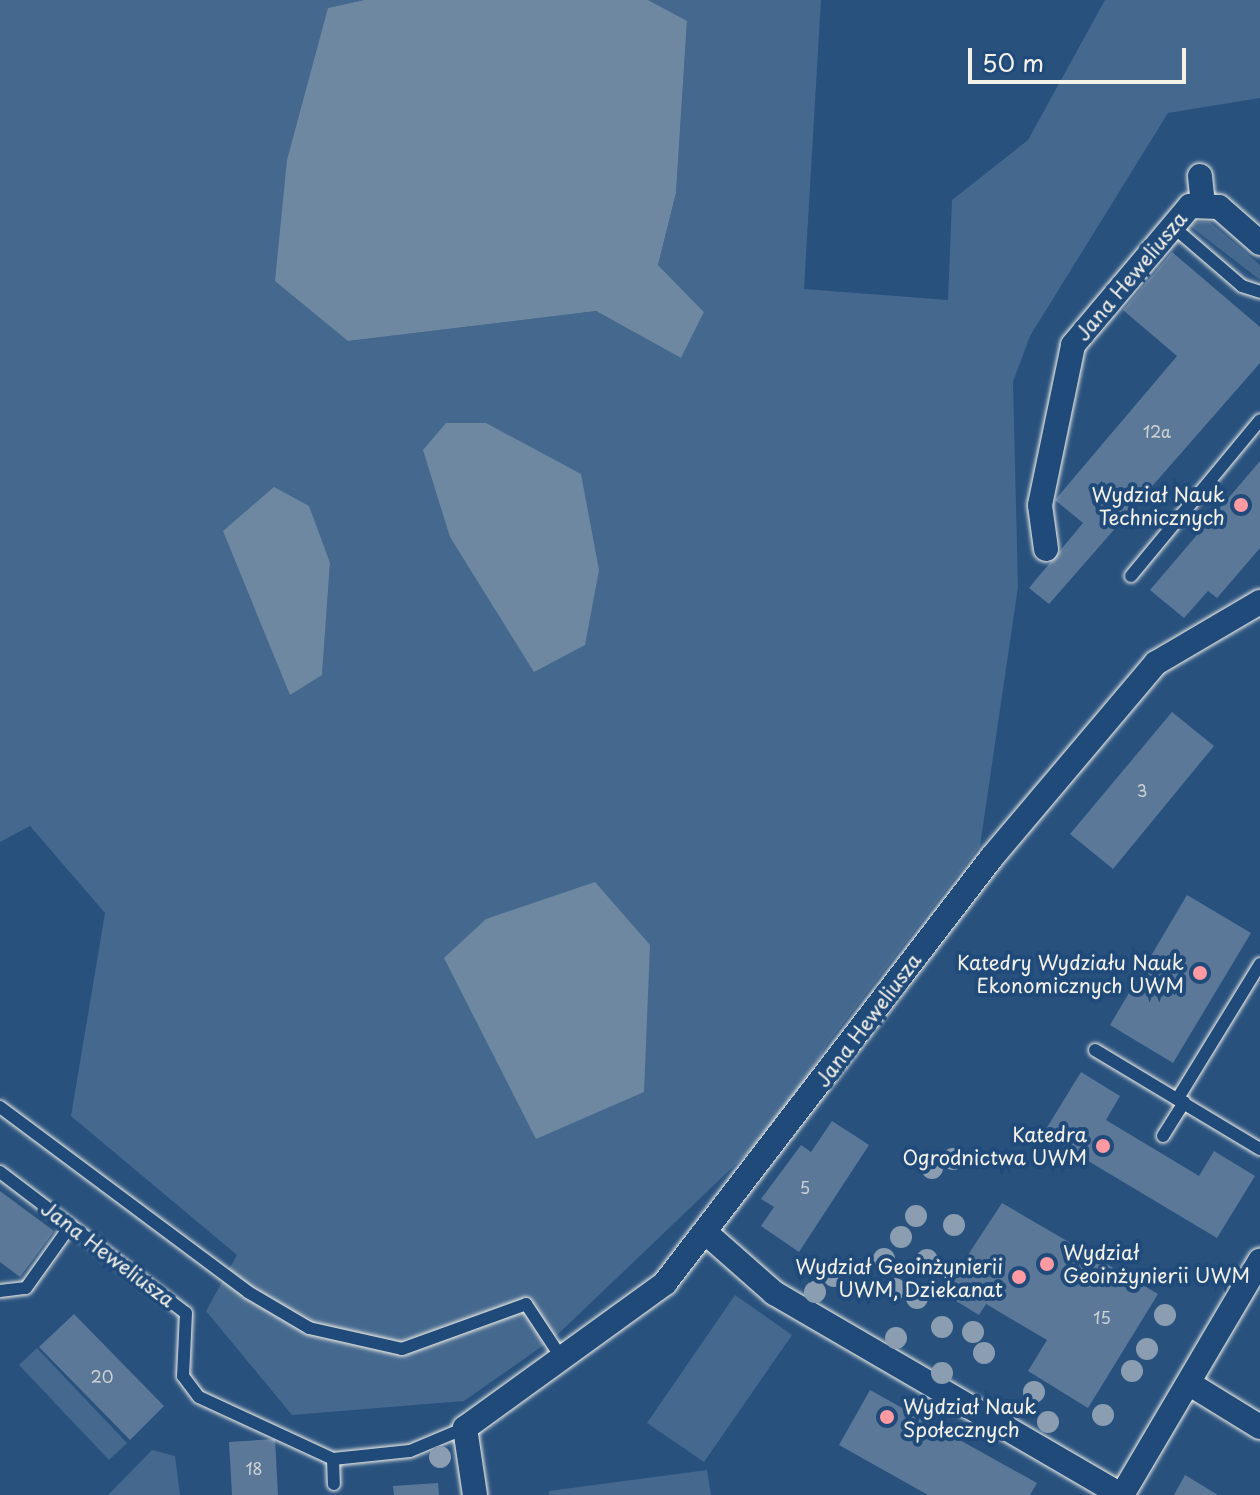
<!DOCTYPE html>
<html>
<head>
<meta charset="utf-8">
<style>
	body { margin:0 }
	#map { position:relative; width:1260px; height:1495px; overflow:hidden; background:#28517e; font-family:"Playpen Sans",sans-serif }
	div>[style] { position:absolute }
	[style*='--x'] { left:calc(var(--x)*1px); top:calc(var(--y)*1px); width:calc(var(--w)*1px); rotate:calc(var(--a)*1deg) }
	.green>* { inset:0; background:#45688e }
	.water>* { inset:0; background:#6e88a2 }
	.building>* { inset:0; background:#5b7899 }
	.roads { filter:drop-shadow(0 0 2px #f4f1e8) drop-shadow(0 0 2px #f4f1e8) }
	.service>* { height:12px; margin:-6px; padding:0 6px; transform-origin:6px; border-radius:6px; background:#1f4a7a }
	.minor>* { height:24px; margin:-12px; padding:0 12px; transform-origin:12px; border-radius:12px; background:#1f4a7a }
	.trees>* { width:22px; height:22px; margin:-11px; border-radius:50%; background:#8a9db1 }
	.dots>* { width:22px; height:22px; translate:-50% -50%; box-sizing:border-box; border:4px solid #1f4a7a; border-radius:50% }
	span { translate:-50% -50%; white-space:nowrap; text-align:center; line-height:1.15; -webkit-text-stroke:8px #1f4a7a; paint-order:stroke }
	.number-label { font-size:16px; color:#ced3d4 }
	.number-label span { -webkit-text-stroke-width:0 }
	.street-label { font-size:20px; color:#f4f1e8 }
	.poi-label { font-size:20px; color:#f4f1e8 }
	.right { translate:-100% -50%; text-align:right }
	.left { translate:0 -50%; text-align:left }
	.scale { position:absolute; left:968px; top:48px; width:218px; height:36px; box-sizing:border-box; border:4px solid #f4f1e8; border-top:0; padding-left:10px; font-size:24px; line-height:28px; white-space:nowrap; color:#f4f1e8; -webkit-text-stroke:6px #1f4a7a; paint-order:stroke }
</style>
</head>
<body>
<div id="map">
	<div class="green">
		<i style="clip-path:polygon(evenodd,0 0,364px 0,328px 8px,348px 341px,596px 311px,681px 358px,704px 312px,658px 265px,676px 193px,687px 22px,648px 0,821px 0,804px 289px,948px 300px,952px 200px,1028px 140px,1105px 0,1260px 0,1260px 98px,1168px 113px,1030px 336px,1013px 382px,1018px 587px,980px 846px,828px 1043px,783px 1119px,554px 1338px,464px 1401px,292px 1415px,206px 1311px,237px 1255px,71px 1116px,105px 913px,30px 826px,0 842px,0 0,330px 563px,322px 674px,290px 694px,330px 563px)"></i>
		<i style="clip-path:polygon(1195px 222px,1210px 222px,1260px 265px,1260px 280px,1190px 226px)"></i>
		<i style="clip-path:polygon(735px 1295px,792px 1335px,704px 1462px,647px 1423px)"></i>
		<i style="clip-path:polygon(37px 1348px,127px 1443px,109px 1460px,19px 1365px)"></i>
		<i style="clip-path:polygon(152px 1450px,175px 1456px,180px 1495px,108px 1495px)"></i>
		<i style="clip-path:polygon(707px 1470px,711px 1495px,549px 1495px,549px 1491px)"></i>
	</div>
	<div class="water">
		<i style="clip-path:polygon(364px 0,648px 0,687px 21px,676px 193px,658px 265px,704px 312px,681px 358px,596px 311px,348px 341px,275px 281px,287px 160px,328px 8px)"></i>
		<i style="clip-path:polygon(446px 423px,486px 423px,581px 474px,599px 570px,585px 645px,534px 672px,450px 537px,423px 450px)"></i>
		<i style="clip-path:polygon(274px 487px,309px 506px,330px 563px,322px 675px,290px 695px,223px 531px)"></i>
		<i style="clip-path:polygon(595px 882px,650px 945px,644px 1092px,536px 1139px,444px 958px,486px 919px)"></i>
	</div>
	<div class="building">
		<i style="clip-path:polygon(1172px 252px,1260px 327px,1260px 363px,1049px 604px,1029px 588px,1083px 523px,1055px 500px,1177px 356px,1123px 310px)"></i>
		<i style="clip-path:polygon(1260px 461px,1260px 548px,1217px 598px,1208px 591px,1184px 618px,1150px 590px)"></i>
		<i style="clip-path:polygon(1172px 712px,1214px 746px,1113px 869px,1070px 834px)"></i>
		<i style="clip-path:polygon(1187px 895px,1251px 933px,1173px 1063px,1110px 1025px)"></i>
		<i style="clip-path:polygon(1081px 1072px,1120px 1096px,1106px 1120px,1199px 1176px,1214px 1151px,1255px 1176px,1217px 1238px,1043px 1134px)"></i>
		<i style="clip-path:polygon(832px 1121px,869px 1145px,799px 1252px,761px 1226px,774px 1207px,761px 1199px,801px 1145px,811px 1152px)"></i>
		<i style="clip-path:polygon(0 1191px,54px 1231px,20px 1277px,0 1262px)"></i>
		<i style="clip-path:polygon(1002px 1203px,1158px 1294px,1088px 1408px,1028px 1371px,1047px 1340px,986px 1304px,979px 1315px,943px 1293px)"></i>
		<i style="clip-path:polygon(74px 1314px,164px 1406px,130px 1440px,39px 1347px)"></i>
		<i style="clip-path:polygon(870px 1390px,1037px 1483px,1030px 1495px,928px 1495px,839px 1445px)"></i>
		<i style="clip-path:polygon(275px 1439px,278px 1495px,232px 1495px,229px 1442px)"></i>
		<i style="clip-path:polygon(1185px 1475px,1218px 1495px,1174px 1495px)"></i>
		<i style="clip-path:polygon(438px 1483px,439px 1495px,394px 1495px,393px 1486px)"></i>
	</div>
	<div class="roads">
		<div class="service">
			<i style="--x:1170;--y:224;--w:95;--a:40.7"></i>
			<i style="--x:1242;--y:286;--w:19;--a:18"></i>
			<i style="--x:1131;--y:576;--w:202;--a:-50.4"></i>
			<i style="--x:1095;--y:1050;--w:192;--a:31"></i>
			<i style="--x:1178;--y:1098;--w:157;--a:-58.5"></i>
			<i style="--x:0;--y:1107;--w:309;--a:36.7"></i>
			<i style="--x:248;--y:1292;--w:71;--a:30.5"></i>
			<i style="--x:309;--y:1328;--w:95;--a:12.7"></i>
			<i style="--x:402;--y:1349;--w:132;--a:-19.9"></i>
			<i style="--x:526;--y:1304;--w:64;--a:56.6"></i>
			<i style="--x:1163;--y:1136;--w:40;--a:-58"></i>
			<i style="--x:0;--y:1172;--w:233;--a:37.2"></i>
			<i style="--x:186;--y:1313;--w:63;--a:92.7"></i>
			<i style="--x:183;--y:1376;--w:26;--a:53"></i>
			<i style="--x:199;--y:1397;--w:148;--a:24.8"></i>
			<i style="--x:333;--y:1459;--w:77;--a:-5.9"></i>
			<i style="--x:410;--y:1451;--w:60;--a:-22.7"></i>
			<i style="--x:0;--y:1291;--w:26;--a:-7"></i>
			<i style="--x:26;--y:1288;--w:77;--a:-54.5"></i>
			<i style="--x:333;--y:1459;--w:25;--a:88"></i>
		</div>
		<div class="minor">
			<i style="--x:1200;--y:176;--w:30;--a:84"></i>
			<i style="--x:1046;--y:549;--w:44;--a:-97.8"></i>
			<i style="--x:1040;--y:505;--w:163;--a:-78.3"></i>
			<i style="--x:1073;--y:345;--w:182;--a:-49.9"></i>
			<i style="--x:1190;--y:206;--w:29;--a:2"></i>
			<i style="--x:1219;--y:207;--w:55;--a:41.3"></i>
			<i style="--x:706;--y:1233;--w:91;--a:41.4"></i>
			<i style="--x:774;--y:1293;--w:402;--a:30.2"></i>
			<i style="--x:1190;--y:1384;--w:82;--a:31.6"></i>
			<i style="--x:475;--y:1495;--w:68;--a:-98.5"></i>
			<i style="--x:465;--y:1428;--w:247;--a:-35.9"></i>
			<i style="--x:665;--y:1283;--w:537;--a:-52.49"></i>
			<i style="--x:992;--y:857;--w:254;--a:-49.8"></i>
			<i style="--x:1156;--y:663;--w:121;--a:-30.4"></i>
			<i style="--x:1122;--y:1495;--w:272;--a:-59.5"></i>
		</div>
	</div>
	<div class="trees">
		<i style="left:953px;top:1159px"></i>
		<i style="left:932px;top:1168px"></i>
		<i style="left:916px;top:1216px"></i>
		<i style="left:954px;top:1225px"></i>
		<i style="left:901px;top:1237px"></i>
		<i style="left:884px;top:1259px"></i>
		<i style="left:927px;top:1260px"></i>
		<i style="left:834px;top:1276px"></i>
		<i style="left:895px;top:1289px"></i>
		<i style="left:815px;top:1292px"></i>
		<i style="left:917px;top:1298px"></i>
		<i style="left:1165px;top:1315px"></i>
		<i style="left:942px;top:1327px"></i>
		<i style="left:973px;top:1332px"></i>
		<i style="left:896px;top:1338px"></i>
		<i style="left:1147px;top:1349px"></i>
		<i style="left:984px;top:1353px"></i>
		<i style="left:1132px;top:1371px"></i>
		<i style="left:942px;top:1373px"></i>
		<i style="left:1034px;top:1392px"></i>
		<i style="left:1103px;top:1415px"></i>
		<i style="left:1048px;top:1422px"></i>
		<i style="left:440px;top:1457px"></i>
	</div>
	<div class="dots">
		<i style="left:1241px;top:505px;background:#ff9aa2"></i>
		<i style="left:1200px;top:973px;background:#ff9aa2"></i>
		<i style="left:1103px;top:1146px;background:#ff9aa2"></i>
		<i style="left:1047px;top:1264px;background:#ff9aa2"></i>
		<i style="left:1019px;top:1277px;background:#ff9aa2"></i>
		<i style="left:887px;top:1417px;background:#ff9aa2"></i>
	</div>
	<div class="number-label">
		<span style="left:1157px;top:431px">12a</span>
		<span style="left:1142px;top:790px">3</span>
		<span style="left:805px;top:1187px">5</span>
		<span style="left:1102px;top:1317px">15</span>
		<span style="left:102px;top:1376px">20</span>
		<span style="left:254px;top:1468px">18</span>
	</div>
	<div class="street-label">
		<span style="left:1131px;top:276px;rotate:-50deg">Jana Heweliusza</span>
		<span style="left:868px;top:1020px;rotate:-53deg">Jana Heweliusza</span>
		<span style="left:108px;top:1254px;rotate:37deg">Jana Heweliusza</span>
	</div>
	<div class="poi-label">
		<span class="right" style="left:1225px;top:506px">Wydział Nauk<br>Technicznych</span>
		<span class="right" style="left:1184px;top:974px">Katedry Wydziału Nauk<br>Ekonomicznych UWM</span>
		<span class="right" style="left:1087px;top:1146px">Katedra<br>Ogrodnictwa UWM</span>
		<span class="left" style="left:1063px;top:1264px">Wydział<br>Geoinżynierii UWM</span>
		<span class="right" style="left:1003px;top:1278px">Wydział Geoinżynierii<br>UWM, Dziekanat</span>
		<span class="left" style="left:903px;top:1418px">Wydział Nauk<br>Społecznych</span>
	</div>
	<div class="scale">50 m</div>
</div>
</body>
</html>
